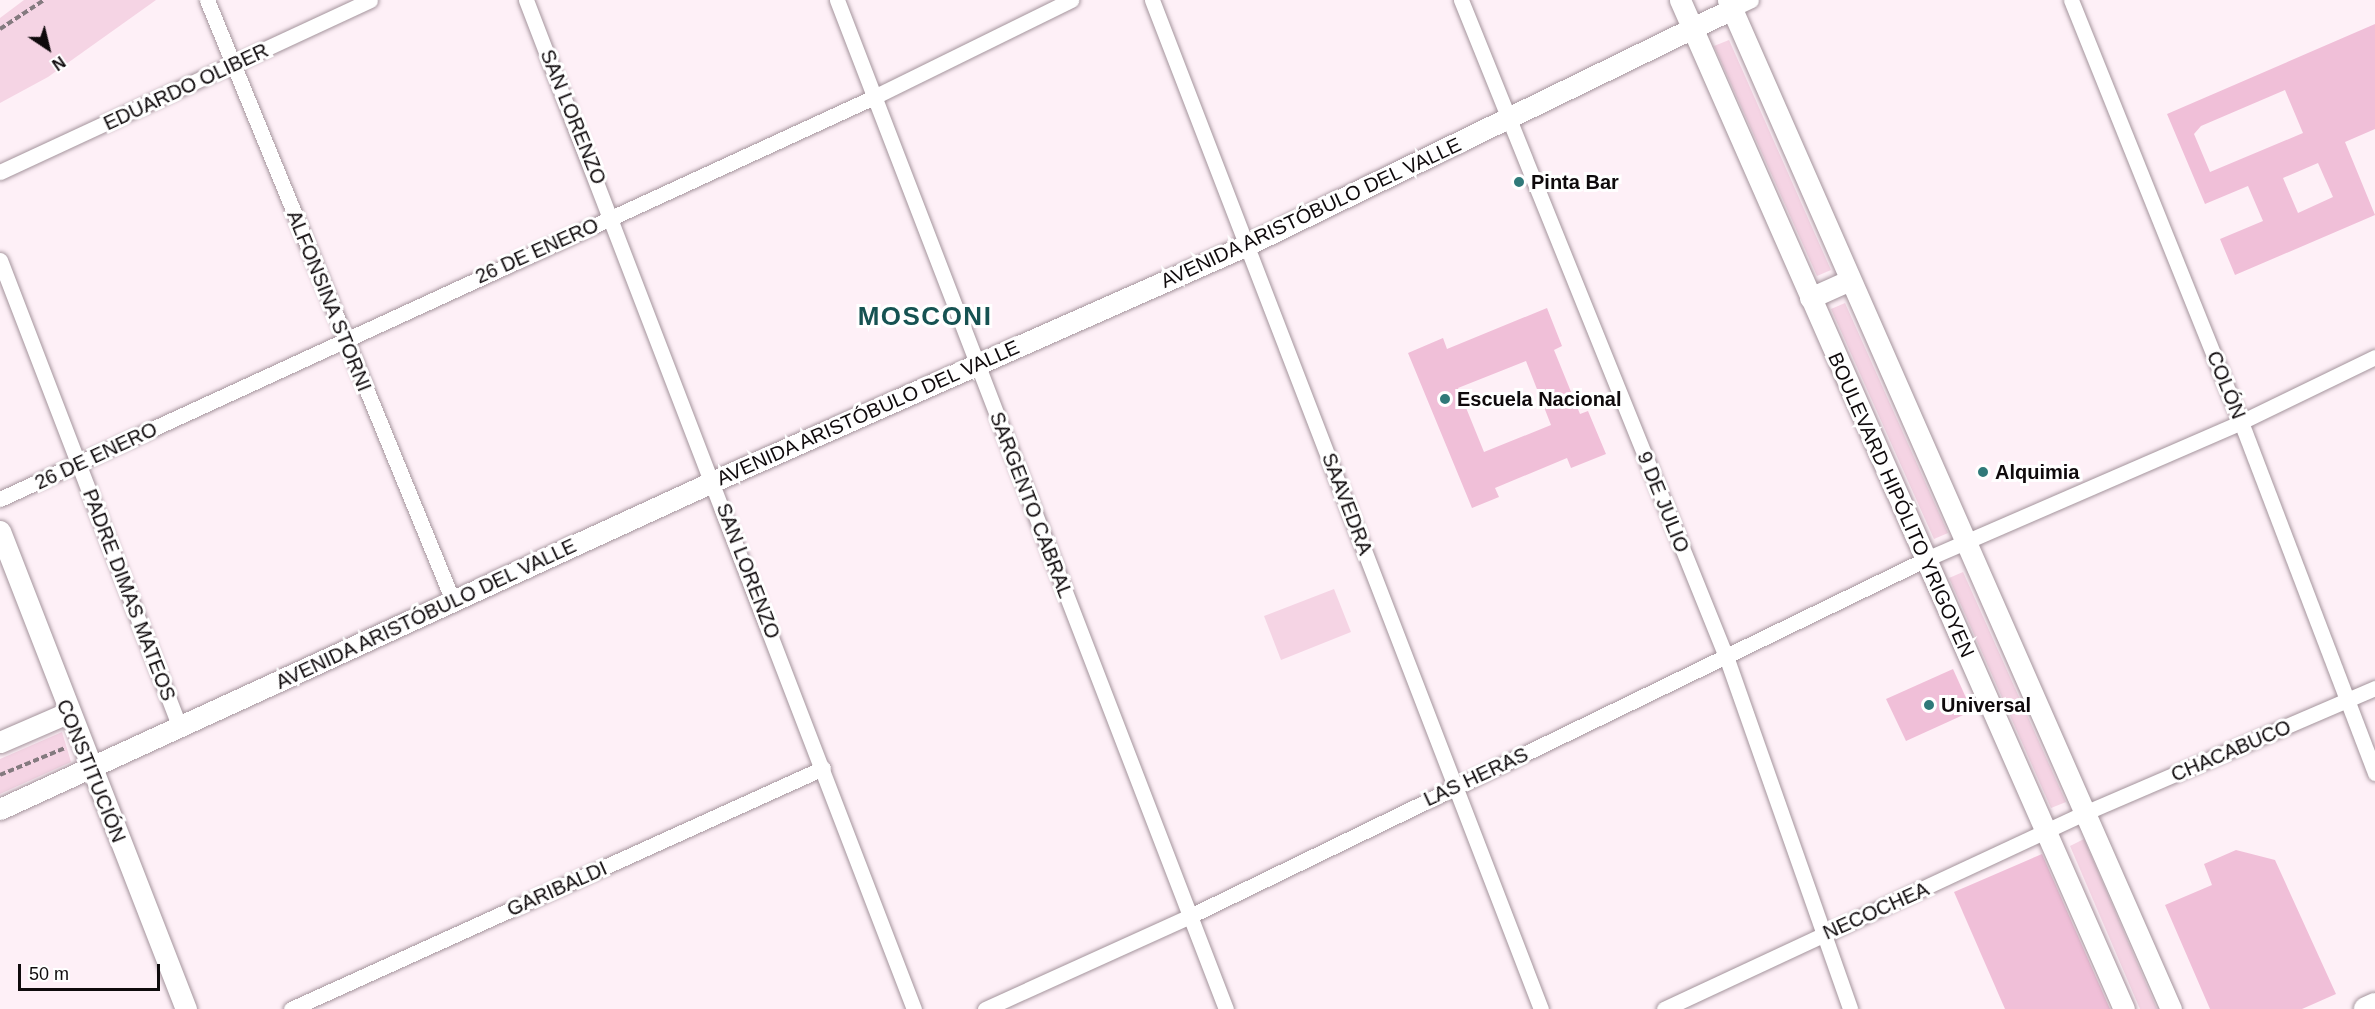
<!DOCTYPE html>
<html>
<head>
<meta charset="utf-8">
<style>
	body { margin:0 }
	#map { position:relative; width:2375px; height:1009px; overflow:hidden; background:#fef0f7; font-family:Arial,sans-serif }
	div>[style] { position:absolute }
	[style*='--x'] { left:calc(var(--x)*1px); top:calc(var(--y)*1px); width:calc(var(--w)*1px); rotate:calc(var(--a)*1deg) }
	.green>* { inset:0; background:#f5d4e4 }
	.building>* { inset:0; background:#f0bfd8 }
	.path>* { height:4px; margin-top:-2px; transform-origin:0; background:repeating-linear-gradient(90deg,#847a7f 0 6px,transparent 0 9px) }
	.roads { filter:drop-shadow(0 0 2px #a4949c) drop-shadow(0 0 2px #a4949c) }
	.street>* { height:15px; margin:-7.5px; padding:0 7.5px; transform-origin:7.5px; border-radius:7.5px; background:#fff }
	.secondary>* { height:21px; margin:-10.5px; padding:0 10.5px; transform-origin:10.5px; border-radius:10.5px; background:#fff }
	.primary>* { height:24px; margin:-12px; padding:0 12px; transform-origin:12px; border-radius:12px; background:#fff }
	.dots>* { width:16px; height:16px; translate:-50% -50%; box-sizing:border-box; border:3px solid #fff; border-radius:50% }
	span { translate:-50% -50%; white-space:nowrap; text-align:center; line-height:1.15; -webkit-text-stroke:6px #fff; paint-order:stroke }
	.street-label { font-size:20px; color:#0f0a0c }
	.poi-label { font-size:20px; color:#0f0a0c; font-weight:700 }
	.left { translate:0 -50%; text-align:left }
	.district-label { font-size:26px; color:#165252; font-weight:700; letter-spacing:1.5px }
	.north { position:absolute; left:18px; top:18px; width:60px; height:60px; -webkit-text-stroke:4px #fff; paint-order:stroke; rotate:145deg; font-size:16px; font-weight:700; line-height:24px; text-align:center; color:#0f0a0c }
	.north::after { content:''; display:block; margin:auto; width:21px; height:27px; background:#0f0a0c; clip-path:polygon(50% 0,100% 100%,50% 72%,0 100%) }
	.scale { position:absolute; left:18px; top:964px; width:142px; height:27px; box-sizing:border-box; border:3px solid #0f0a0c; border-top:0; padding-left:8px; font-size:18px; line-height:21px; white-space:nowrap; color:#0f0a0c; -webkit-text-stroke:4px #fff; paint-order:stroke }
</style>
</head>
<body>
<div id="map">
	<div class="green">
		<i style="clip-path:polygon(24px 0,156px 0,48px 77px,0 103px,0 18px)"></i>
		<i style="clip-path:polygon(1729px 40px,1831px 270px,1817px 276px,1714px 46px)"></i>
		<i style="clip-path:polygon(1845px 303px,1948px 533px,1934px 539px,1831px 309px)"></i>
		<i style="clip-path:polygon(1963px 572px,2066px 802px,2051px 808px,1949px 578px)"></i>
		<i style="clip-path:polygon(1334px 589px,1351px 632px,1281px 660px,1264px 616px)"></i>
		<i style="clip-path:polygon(62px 732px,71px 762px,0 794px,0 759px)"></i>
		<i style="clip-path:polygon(2084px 839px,2157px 1009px,2140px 1009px,2070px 846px)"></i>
	</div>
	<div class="building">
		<i style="clip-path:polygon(evenodd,2375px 24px,2375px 129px,2345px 142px,2375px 215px,2235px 275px,2220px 239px,2263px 221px,2248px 186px,2205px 204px,2167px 114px,2375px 24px,2285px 90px,2303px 133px,2210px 172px,2194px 134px,2201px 126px,2285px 90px,2375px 24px,2318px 163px,2333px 197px,2298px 213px,2283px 178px,2318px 163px)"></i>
		<i style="clip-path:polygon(evenodd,1547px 308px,1562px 346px,1554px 350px,1580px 414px,1588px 411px,1606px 454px,1571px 468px,1567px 458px,1495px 488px,1499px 497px,1472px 508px,1408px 353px,1443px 338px,1447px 349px,1547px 308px,1526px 361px,1551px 425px,1484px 452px,1458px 388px,1526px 361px)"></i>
		<i style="clip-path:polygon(1953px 669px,1972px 711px,1906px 741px,1886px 699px)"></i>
		<i style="clip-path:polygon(2236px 850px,2275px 860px,2336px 994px,2302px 1009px,2210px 1009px,2165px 905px,2212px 885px,2204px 864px)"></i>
		<i style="clip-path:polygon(2042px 854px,2110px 1009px,2005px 1009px,1954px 892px)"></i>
	</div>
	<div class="path">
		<i style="--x:0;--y:29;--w:53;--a:-33.4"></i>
		<i style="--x:0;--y:775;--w:70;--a:-22.6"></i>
	</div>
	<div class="roads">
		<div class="street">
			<i style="--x:207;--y:0;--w:649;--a:67.74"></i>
			<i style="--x:526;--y:0;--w:1081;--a:68.97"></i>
			<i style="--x:837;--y:0;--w:1081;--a:68.92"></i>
			<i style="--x:1152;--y:0;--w:1081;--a:68.92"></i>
			<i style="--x:1461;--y:0;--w:711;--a:68.02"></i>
			<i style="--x:1727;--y:659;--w:371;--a:70.6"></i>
			<i style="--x:2071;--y:0;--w:455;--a:68.1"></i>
			<i style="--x:2241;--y:422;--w:376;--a:69.1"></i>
			<i style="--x:1732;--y:9;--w:21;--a:-25"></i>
			<i style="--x:0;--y:172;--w:408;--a:-24.9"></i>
			<i style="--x:0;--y:260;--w:501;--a:68.96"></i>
			<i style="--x:0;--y:499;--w:962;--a:-24.7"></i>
			<i style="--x:874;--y:97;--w:220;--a:-26.2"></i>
			<i style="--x:291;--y:1009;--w:584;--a:-24.37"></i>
			<i style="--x:985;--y:1009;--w:225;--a:-24.4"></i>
			<i style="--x:1190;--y:916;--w:816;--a:-25.87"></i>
			<i style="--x:1924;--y:560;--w:346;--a:-23.5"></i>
			<i style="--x:2241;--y:422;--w:149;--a:-25.9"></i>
			<i style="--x:1664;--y:1009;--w:467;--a:-25"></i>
			<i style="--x:2087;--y:812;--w:314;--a:-23.3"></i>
		</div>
		<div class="secondary">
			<i style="--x:1680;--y:0;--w:1102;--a:66.25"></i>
			<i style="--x:1728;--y:0;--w:1102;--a:66.3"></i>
			<i style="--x:1810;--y:298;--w:44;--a:-24.2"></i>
			<i style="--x:0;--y:531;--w:513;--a:68.74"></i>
			<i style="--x:0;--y:742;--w:73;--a:-23.4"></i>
			<i style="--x:0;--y:809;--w:786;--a:-24.67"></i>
			<i style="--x:714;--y:481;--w:583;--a:-23.88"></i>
			<i style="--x:1247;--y:245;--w:539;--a:-25.95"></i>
		</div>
		<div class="primary">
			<i style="--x:2366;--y:1009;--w:10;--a:-24"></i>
		</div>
	</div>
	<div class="dots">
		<i style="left:1519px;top:182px;background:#307979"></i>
		<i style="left:1445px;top:399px;background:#307979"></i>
		<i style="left:1983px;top:472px;background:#307979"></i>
		<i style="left:1929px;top:705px;background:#307979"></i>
	</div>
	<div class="street-label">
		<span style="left:186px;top:87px;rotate:-25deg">EDUARDO OLIBER</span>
		<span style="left:573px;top:117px;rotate:68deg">SAN LORENZO</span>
		<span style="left:1311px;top:213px;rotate:-25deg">AVENIDA ARISTÓBULO DEL VALLE</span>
		<span style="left:537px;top:251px;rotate:-24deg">26 DE ENERO</span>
		<span style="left:329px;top:301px;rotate:68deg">ALFONSINA STORNI</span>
		<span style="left:2226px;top:385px;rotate:68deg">COLÓN</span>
		<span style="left:868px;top:413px;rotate:-24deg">AVENIDA ARISTÓBULO DEL VALLE</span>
		<span style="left:96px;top:456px;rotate:-25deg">26 DE ENERO</span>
		<span style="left:1663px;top:502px;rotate:68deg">9 DE JULIO</span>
		<span style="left:1347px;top:504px;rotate:69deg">SAAVEDRA</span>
		<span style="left:1031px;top:505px;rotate:69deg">SARGENTO CABRAL</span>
		<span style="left:1901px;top:505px;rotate:66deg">BOULEVARD HIPÓLITO YRIGOYEN</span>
		<span style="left:748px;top:571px;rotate:69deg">SAN LORENZO</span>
		<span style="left:129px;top:595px;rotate:69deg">PADRE DIMAS MATEOS</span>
		<span style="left:426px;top:614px;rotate:-25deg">AVENIDA ARISTÓBULO DEL VALLE</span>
		<span style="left:2231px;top:751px;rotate:-23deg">CHACABUCO</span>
		<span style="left:91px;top:771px;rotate:68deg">CONSTITUCIÓN</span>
		<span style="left:1476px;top:777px;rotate:-25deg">LAS HERAS</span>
		<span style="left:557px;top:889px;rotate:-24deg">GARIBALDI</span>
		<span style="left:1876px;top:911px;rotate:-24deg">NECOCHEA</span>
	</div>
	<div class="poi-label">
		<span class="left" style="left:1531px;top:182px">Pinta Bar</span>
		<span class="left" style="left:1457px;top:399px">Escuela Nacional</span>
		<span class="left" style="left:1995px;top:472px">Alquimia</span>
		<span class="left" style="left:1941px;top:705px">Universal</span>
	</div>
	<div class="district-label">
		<span style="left:925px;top:317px">MOSCONI</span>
	</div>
	<div class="north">N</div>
	<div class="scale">50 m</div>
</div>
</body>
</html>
